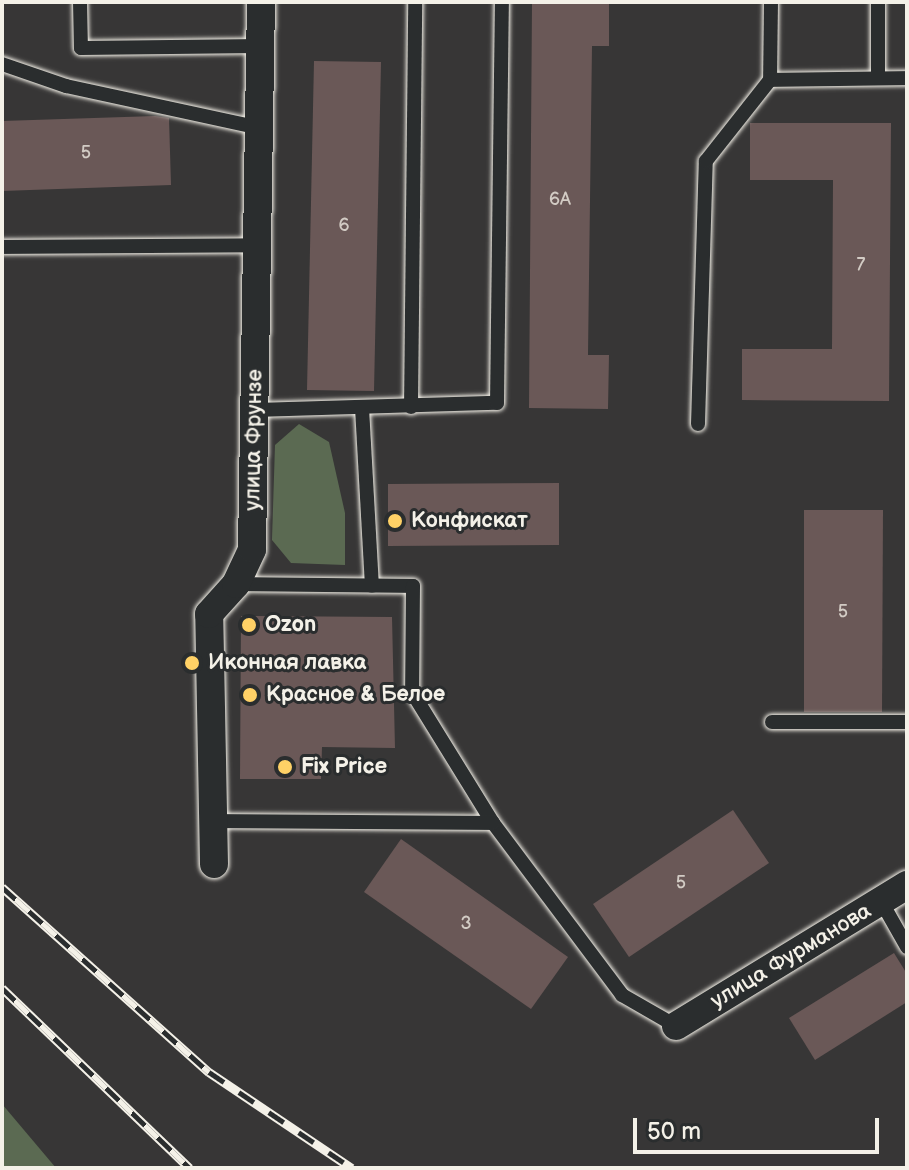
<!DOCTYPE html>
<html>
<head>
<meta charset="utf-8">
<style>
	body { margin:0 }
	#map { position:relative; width:909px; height:1170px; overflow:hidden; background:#373636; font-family:"Balsamiq Sans",sans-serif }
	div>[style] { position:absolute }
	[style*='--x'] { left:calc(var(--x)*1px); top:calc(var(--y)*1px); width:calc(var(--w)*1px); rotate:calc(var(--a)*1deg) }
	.green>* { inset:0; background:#5b6a52 }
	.building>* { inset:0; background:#6a5857 }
	.roads { filter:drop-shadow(0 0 2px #f4f1e8) drop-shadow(0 0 2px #f4f1e8) }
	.service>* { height:14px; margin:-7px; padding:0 7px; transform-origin:7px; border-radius:7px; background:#2a2d2e }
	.minor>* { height:28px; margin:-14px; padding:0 14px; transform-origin:14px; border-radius:14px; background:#2a2d2e }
	.rail>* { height:9px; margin-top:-4.5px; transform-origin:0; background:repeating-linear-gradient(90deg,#2a2d2e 0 18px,#f4f1e8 0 36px); box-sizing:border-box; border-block:2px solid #f4f1e8 }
	.dots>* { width:22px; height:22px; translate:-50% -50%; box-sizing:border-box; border:4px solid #2a2d2e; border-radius:50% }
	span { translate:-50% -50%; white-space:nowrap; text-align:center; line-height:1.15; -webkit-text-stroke:6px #2a2d2e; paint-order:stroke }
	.number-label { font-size:18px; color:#d2cbc4 }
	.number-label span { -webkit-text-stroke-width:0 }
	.street-label { font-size:22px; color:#f4f1e8 }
	.poi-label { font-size:22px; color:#f4f1e8; font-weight:700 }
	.left { translate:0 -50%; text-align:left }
	.frame { position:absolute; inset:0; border:4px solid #f4f1e8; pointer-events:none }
	.scale { position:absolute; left:633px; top:1118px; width:246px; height:36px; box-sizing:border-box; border:4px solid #f4f1e8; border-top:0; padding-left:10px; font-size:24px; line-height:28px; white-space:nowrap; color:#f4f1e8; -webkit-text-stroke:6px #2a2d2e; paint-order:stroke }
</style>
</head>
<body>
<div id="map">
	<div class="green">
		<i style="clip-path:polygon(299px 424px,329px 442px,345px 513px,345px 565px,291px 563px,272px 540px,275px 445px)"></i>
		<i style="clip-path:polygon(2px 1104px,56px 1168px,2px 1168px)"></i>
	</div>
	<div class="building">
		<i style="clip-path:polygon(532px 2px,609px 2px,609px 46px,592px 46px,588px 355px,609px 355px,608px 409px,529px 408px)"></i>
		<i style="clip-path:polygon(314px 61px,381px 62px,374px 391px,307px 390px)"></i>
		<i style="clip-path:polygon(155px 116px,169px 118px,171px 185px,2px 191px,2px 121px)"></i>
		<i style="clip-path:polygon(750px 123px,891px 123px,889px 401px,742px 400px,742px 349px,832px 349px,833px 180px,750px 180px)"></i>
		<i style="clip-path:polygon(559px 483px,559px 545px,388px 546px,388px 484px)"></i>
		<i style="clip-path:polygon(804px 510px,883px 510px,882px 712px,804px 712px)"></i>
		<i style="clip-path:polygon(241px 616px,392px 617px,395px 748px,322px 747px,321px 779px,240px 779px)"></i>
		<i style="clip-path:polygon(733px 810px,769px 863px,629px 957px,593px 904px)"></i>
		<i style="clip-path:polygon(401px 839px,568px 957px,531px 1009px,364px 892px)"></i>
		<i style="clip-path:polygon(894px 953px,907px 974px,907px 1002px,815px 1060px,789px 1018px)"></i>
	</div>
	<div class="roads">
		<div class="service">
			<i style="--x:80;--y:2;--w:46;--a:88.8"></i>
			<i style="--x:81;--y:48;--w:180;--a:-0.6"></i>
			<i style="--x:771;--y:2;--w:78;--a:90.7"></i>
			<i style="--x:770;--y:80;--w:137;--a:-0.8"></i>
			<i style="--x:2;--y:64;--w:68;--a:19"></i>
			<i style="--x:66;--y:86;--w:198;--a:12.2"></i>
			<i style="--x:878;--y:78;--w:76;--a:-90"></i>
			<i style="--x:2;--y:247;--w:255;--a:-0.4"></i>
			<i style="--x:411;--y:407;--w:405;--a:-89.4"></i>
			<i style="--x:362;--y:408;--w:178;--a:86.8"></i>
			<i style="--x:254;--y:410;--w:243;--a:-1.7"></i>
			<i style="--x:497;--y:403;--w:401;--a:-89.3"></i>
			<i style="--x:698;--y:424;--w:263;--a:-88.3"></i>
			<i style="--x:706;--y:161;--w:103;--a:-51.7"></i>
			<i style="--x:236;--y:584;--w:177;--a:0.6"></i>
			<i style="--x:413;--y:586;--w:106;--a:90.5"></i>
			<i style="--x:412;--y:692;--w:154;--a:58.3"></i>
			<i style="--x:493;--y:823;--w:215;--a:53.1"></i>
			<i style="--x:622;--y:995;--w:62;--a:29.9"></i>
			<i style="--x:772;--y:722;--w:135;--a:0"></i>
			<i style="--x:214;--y:821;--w:279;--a:0.4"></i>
			<i style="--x:881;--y:901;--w:53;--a:60.5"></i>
		</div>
		<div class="minor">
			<i style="--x:214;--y:864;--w:250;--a:-91.1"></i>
			<i style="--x:209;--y:614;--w:40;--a:-48"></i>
			<i style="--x:236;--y:584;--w:38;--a:-65"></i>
			<i style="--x:252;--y:549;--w:547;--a:-89.06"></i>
			<i style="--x:676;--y:1026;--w:271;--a:-31.4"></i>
		</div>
	</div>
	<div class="rail">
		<i style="--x:2;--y:887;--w:278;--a:41.8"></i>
		<i style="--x:209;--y:1072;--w:172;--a:33.9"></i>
		<i style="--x:2;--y:988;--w:260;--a:43.8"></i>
	</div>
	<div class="dots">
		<i style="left:395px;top:521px;background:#ffd166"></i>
		<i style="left:249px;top:625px;background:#ffd166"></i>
		<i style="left:192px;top:663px;background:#ffd166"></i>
		<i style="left:250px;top:695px;background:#ffd166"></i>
		<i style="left:285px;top:767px;background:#ffd166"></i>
	</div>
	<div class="number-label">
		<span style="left:86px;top:153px">5</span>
		<span style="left:560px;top:200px">6А</span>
		<span style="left:344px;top:226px">6</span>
		<span style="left:861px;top:265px">7</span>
		<span style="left:843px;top:612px">5</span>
		<span style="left:681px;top:883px">5</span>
		<span style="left:466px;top:924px">3</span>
	</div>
	<div class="street-label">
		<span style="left:254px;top:440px;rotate:-89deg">улица Фрунзе</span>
		<span style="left:791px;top:956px;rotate:-31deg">улица Фурманова</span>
	</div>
	<div class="poi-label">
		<span class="left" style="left:411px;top:521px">Конфискат</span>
		<span class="left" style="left:265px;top:625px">Ozon</span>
		<span class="left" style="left:208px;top:663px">Иконная лавка</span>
		<span class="left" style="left:266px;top:695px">Красное &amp; Белое</span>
		<span class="left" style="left:301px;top:767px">Fix Price</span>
	</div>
	<div class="frame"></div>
	<div class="scale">50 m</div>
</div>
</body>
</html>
